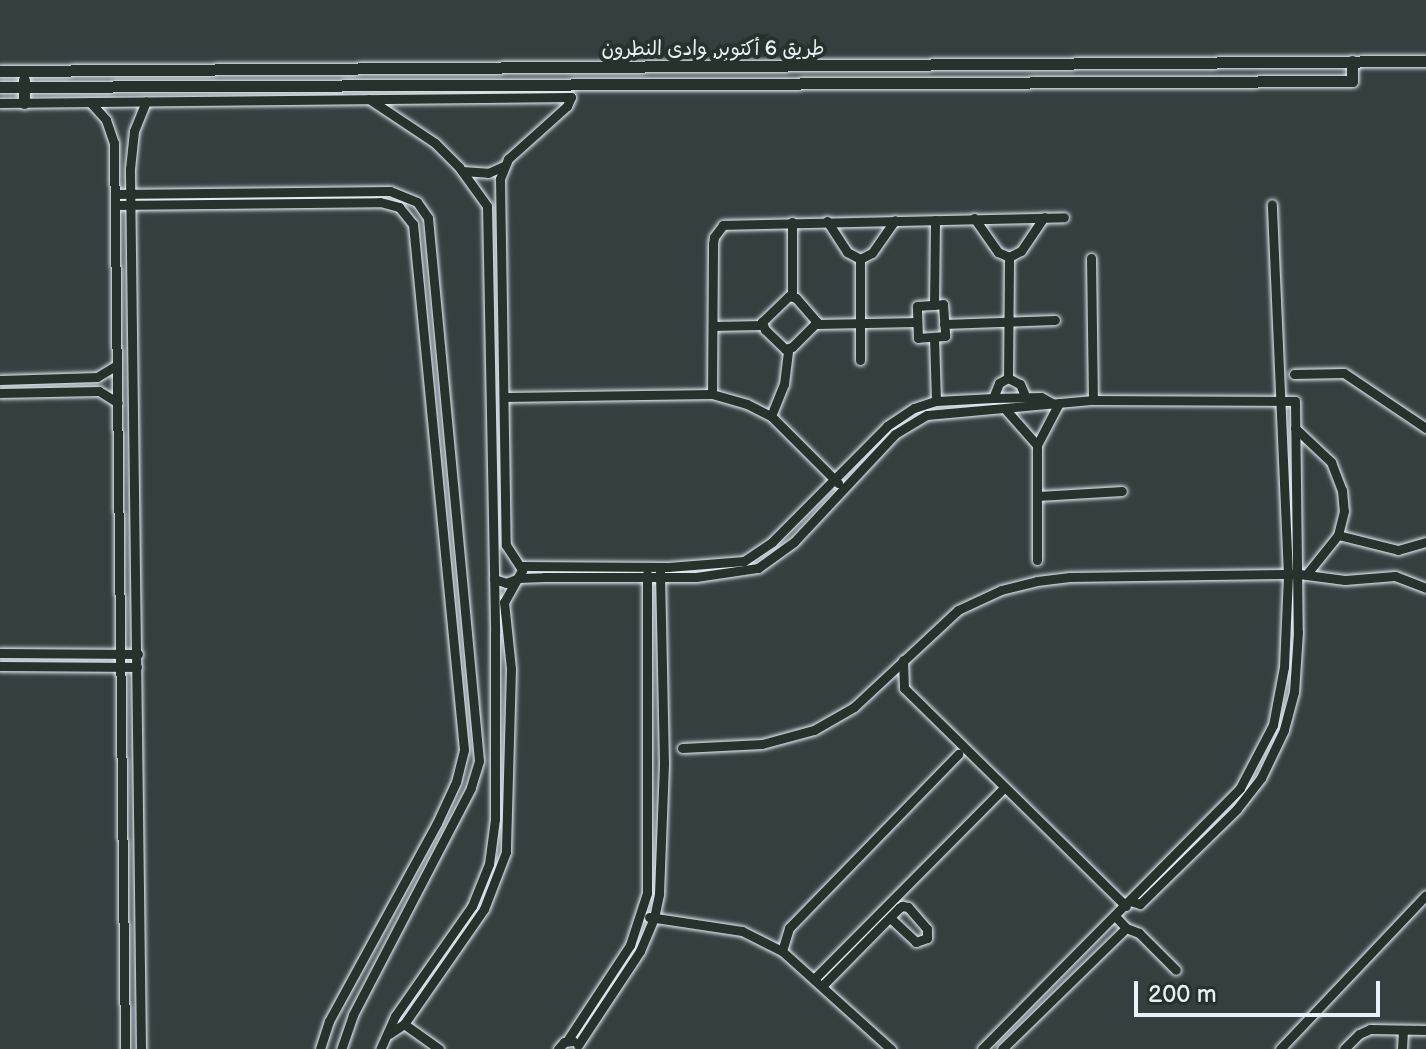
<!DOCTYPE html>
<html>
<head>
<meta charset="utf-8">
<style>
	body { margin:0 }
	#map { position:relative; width:1426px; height:1049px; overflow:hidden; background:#344040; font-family:"Balsamiq Sans","Playpen Sans Arabic",sans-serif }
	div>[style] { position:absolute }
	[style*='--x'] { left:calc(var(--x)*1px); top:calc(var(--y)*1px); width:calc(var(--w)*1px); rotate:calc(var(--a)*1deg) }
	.roads { filter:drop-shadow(0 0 2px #e8f1f8) drop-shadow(0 0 2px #e8f1f8) }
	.minor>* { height:9px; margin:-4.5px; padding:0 4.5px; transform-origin:4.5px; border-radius:4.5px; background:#26332d }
	.tertiary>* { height:11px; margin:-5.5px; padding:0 5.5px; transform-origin:5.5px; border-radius:5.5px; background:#26332d }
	span { translate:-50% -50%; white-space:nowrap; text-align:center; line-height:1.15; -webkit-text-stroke:8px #26332d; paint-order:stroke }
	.street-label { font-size:20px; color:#e8f1f8 }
	.scale { position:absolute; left:1134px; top:981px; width:246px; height:36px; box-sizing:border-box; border:4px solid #e8f1f8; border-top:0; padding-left:10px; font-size:24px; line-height:28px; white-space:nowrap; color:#e8f1f8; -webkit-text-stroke:6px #26332d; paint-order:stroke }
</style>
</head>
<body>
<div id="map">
	<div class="roads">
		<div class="minor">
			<i style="--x:369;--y:99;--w:79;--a:33.7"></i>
			<i style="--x:435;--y:143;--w:34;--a:45"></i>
			<i style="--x:459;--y:167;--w:48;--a:54.3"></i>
			<i style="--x:487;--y:206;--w:427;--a:88.9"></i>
			<i style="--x:495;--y:633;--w:186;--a:90"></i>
			<i style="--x:495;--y:819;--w:45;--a:97.6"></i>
			<i style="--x:489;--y:864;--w:45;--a:112"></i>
			<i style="--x:472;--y:906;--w:134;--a:125"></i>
			<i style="--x:395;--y:1016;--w:36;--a:114"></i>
			<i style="--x:90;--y:102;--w:24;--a:48"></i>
			<i style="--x:106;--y:120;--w:24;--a:71"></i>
			<i style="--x:114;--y:143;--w:906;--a:89.3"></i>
			<i style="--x:0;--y:103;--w:571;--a:-0.6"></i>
			<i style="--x:571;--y:97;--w:10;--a:114"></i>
			<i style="--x:567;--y:106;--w:79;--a:138.1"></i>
			<i style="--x:508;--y:159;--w:22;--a:112"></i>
			<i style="--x:500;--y:179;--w:366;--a:89.1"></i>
			<i style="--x:506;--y:545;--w:30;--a:57"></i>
			<i style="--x:522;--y:570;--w:37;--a:119"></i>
			<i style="--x:504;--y:602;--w:67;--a:84"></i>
			<i style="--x:511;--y:669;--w:183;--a:91.6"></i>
			<i style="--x:506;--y:852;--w:61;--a:111.1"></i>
			<i style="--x:484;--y:909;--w:140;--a:124.8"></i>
			<i style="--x:404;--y:1024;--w:18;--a:146"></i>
			<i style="--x:462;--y:171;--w:26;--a:4"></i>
			<i style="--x:488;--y:173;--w:17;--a:-24"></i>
			<i style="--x:115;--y:194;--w:275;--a:-0.6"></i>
			<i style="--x:390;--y:191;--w:29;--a:22"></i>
			<i style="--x:417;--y:202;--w:19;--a:55"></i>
			<i style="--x:428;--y:218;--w:545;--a:84.63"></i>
			<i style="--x:479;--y:761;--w:28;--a:107"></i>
			<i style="--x:471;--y:788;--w:256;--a:117.5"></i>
			<i style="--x:353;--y:1015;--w:36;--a:109"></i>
			<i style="--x:115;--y:205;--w:265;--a:-0.6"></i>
			<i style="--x:380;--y:202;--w:20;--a:15"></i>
			<i style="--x:399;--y:207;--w:22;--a:51"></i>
			<i style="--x:413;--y:224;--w:528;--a:84.46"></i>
			<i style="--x:464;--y:750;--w:33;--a:104"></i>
			<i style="--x:456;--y:782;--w:45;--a:114.9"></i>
			<i style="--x:437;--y:823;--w:226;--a:118.6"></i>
			<i style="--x:329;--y:1021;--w:29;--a:108"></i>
			<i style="--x:974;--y:218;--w:42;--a:54.8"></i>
			<i style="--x:998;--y:252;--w:12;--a:24"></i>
			<i style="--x:1009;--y:257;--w:13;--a:-27"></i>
			<i style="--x:1021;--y:251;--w:41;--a:-55.9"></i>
			<i style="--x:827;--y:221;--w:37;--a:57"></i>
			<i style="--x:847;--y:252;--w:15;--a:28"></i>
			<i style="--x:860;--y:259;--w:13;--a:-27"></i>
			<i style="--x:872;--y:253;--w:40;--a:-55.1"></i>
			<i style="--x:792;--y:222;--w:74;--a:90"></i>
			<i style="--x:1091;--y:258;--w:142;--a:89.2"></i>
			<i style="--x:789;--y:296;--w:7;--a:16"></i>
			<i style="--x:796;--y:298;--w:32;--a:49"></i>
			<i style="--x:817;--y:322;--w:35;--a:135"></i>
			<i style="--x:792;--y:347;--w:7;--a:164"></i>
			<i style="--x:785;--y:349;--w:28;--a:-136"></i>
			<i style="--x:765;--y:330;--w:9;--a:-111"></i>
			<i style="--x:762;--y:322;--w:37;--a:-44"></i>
			<i style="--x:943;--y:304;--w:32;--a:86"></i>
			<i style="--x:945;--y:336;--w:27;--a:176"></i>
			<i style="--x:918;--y:338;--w:32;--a:-92"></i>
			<i style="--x:917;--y:306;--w:26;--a:-4"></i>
			<i style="--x:934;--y:305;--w:85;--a:-89.3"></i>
			<i style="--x:817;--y:324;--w:100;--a:-1.1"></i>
			<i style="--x:944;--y:324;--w:111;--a:-2.1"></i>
			<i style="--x:713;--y:326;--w:49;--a:-1.2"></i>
			<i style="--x:934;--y:337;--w:64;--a:88.2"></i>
			<i style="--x:860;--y:360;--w:101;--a:-90"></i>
			<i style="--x:1294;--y:374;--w:50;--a:-1.1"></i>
			<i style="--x:1344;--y:373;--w:99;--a:33.9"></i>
			<i style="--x:1008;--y:378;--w:121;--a:-89.5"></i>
			<i style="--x:0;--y:380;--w:97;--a:-1.8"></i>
			<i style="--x:97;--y:377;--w:23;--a:-31"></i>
			<i style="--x:0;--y:393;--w:99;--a:-1.2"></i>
			<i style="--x:99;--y:391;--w:22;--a:32"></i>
			<i style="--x:712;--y:394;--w:150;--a:-89.6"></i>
			<i style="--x:713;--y:244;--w:7;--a:-82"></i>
			<i style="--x:714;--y:237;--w:15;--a:-53"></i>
			<i style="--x:723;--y:225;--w:341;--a:-1.3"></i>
			<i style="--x:505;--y:397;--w:207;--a:-0.8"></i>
			<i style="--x:712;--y:394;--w:36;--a:16"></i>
			<i style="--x:747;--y:404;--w:27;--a:27"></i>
			<i style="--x:771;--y:416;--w:95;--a:45"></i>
			<i style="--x:993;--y:398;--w:16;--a:-68"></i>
			<i style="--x:999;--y:383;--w:10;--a:-29"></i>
			<i style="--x:1008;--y:378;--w:13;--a:27"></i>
			<i style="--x:1020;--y:384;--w:15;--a:67"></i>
			<i style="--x:1006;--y:410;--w:47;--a:48.5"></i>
			<i style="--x:771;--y:416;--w:35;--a:-68"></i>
			<i style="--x:784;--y:384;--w:35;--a:-83"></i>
			<i style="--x:1295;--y:428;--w:50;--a:43.4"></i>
			<i style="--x:1331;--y:462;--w:30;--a:69"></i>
			<i style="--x:1342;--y:490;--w:21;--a:85"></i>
			<i style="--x:1344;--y:511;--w:25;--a:104"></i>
			<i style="--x:1338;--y:535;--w:51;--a:128.7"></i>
			<i style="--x:1038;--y:496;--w:84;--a:-3.4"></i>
			<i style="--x:1338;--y:535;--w:62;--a:14"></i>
			<i style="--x:1398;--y:550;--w:29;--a:-16"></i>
			<i style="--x:1037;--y:560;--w:115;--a:-90"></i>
			<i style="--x:1037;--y:445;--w:47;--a:-62.4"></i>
			<i style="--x:522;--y:566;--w:146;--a:0.4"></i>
			<i style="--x:668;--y:567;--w:76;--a:-4.5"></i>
			<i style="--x:744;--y:561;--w:34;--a:-34"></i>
			<i style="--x:772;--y:542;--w:163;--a:-45.2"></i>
			<i style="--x:887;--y:426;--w:32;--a:-34"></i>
			<i style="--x:914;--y:408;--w:23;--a:-18"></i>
			<i style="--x:936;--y:401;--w:57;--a:-3"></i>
			<i style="--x:993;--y:398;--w:48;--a:-1.2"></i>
			<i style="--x:1041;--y:397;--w:13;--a:29"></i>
			<i style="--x:494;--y:579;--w:13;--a:18"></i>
			<i style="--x:506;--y:583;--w:14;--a:-21"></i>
			<i style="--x:519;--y:578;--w:25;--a:-2"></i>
			<i style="--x:544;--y:577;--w:152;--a:0"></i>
			<i style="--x:696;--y:577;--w:63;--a:-8.3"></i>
			<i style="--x:758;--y:568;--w:44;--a:-35.8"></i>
			<i style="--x:794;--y:542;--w:148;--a:-46.9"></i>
			<i style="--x:895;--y:434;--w:37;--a:-31"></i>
			<i style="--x:927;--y:415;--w:167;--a:-5.2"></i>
			<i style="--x:1093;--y:400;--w:202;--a:0.3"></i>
			<i style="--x:1295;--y:401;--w:231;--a:89.3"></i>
			<i style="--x:1298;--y:632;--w:60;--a:93.8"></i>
			<i style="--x:1294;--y:692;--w:39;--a:105"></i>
			<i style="--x:1284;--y:730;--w:53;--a:115.6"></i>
			<i style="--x:1261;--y:778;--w:39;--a:128"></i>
			<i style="--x:1237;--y:809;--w:136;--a:135.6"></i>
			<i style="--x:1140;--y:904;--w:10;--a:-163"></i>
			<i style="--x:0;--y:653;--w:138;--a:0.4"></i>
			<i style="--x:903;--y:660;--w:28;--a:88"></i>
			<i style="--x:904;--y:688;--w:311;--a:44.5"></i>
			<i style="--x:0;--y:666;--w:137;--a:0.4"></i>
			<i style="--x:682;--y:748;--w:80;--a:-2.9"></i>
			<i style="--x:762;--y:744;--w:54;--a:-15.1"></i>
			<i style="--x:814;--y:730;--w:46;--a:-29.9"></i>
			<i style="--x:854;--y:707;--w:142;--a:-43"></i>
			<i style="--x:958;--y:610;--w:47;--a:-24.9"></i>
			<i style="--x:1001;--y:590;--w:37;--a:-14"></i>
			<i style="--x:1037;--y:581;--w:33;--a:-7"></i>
			<i style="--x:1070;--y:577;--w:229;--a:-0.8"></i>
			<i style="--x:1299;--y:574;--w:46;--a:7.4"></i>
			<i style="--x:1345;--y:580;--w:50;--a:-4.6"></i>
			<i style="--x:1395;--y:576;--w:33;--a:21"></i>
			<i style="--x:1115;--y:916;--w:16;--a:47"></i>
			<i style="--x:1126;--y:928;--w:14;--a:21"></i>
			<i style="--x:1139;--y:933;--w:52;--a:45"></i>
			<i style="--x:649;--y:917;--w:94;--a:8.6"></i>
			<i style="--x:742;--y:931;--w:45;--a:26.6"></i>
			<i style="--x:782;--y:951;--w:147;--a:42"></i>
			<i style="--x:782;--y:951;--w:24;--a:-73"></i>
			<i style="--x:789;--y:928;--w:243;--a:-45.8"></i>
			<i style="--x:815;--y:978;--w:268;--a:-45.2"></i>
			<i style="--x:823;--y:985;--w:108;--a:-45.4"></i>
			<i style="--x:899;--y:908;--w:4;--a:-34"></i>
			<i style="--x:902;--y:906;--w:6;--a:9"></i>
			<i style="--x:908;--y:907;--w:29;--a:49"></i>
			<i style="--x:927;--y:929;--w:9;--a:90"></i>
			<i style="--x:927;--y:938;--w:12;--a:160"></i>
			<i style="--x:916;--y:942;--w:35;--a:-137"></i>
			<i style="--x:404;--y:1024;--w:43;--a:35.5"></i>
			<i style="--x:567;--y:1041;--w:115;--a:-56.7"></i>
			<i style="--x:630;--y:945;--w:55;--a:-71.9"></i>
			<i style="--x:647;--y:893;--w:319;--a:-90"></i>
			<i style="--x:578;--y:1045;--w:113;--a:-56.6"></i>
			<i style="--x:640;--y:951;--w:36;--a:-67"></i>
			<i style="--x:654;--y:918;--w:25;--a:-78"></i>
			<i style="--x:659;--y:894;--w:131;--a:-87.8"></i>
			<i style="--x:664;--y:763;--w:193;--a:-91.2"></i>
			<i style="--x:141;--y:1049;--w:880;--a:-90.72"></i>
			<i style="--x:130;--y:169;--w:38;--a:-84"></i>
			<i style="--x:134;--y:131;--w:32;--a:-68"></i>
			<i style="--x:558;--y:1049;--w:9;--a:-49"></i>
			<i style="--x:564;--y:1042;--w:9;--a:-6"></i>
			<i style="--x:982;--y:1049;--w:367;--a:-45.3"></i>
			<i style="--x:1240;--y:788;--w:71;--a:-62.4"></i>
			<i style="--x:1273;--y:725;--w:59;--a:-79.3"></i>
			<i style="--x:1284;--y:667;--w:92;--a:-87.5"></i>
			<i style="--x:1288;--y:575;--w:371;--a:-92.5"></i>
			<i style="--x:1002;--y:1049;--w:173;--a:-44.3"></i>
			<i style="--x:1280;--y:1049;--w:212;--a:-46.5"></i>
			<i style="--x:1344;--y:1049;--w:21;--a:-45"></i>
			<i style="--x:1359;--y:1034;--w:12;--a:-24"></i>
			<i style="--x:1370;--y:1029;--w:56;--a:1"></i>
			<i style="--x:1402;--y:1049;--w:19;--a:-87"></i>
		</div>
		<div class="tertiary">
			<i style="--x:0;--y:71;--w:1426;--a:-0.4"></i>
			<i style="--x:24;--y:80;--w:23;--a:90"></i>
			<i style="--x:0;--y:87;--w:1352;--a:-0.25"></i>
			<i style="--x:1352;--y:81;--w:20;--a:-90"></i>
		</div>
	</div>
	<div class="street-label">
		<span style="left:713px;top:49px">طريق 6 أكتوبر, وادى النطرون</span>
	</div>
	<div class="scale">200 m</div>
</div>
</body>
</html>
